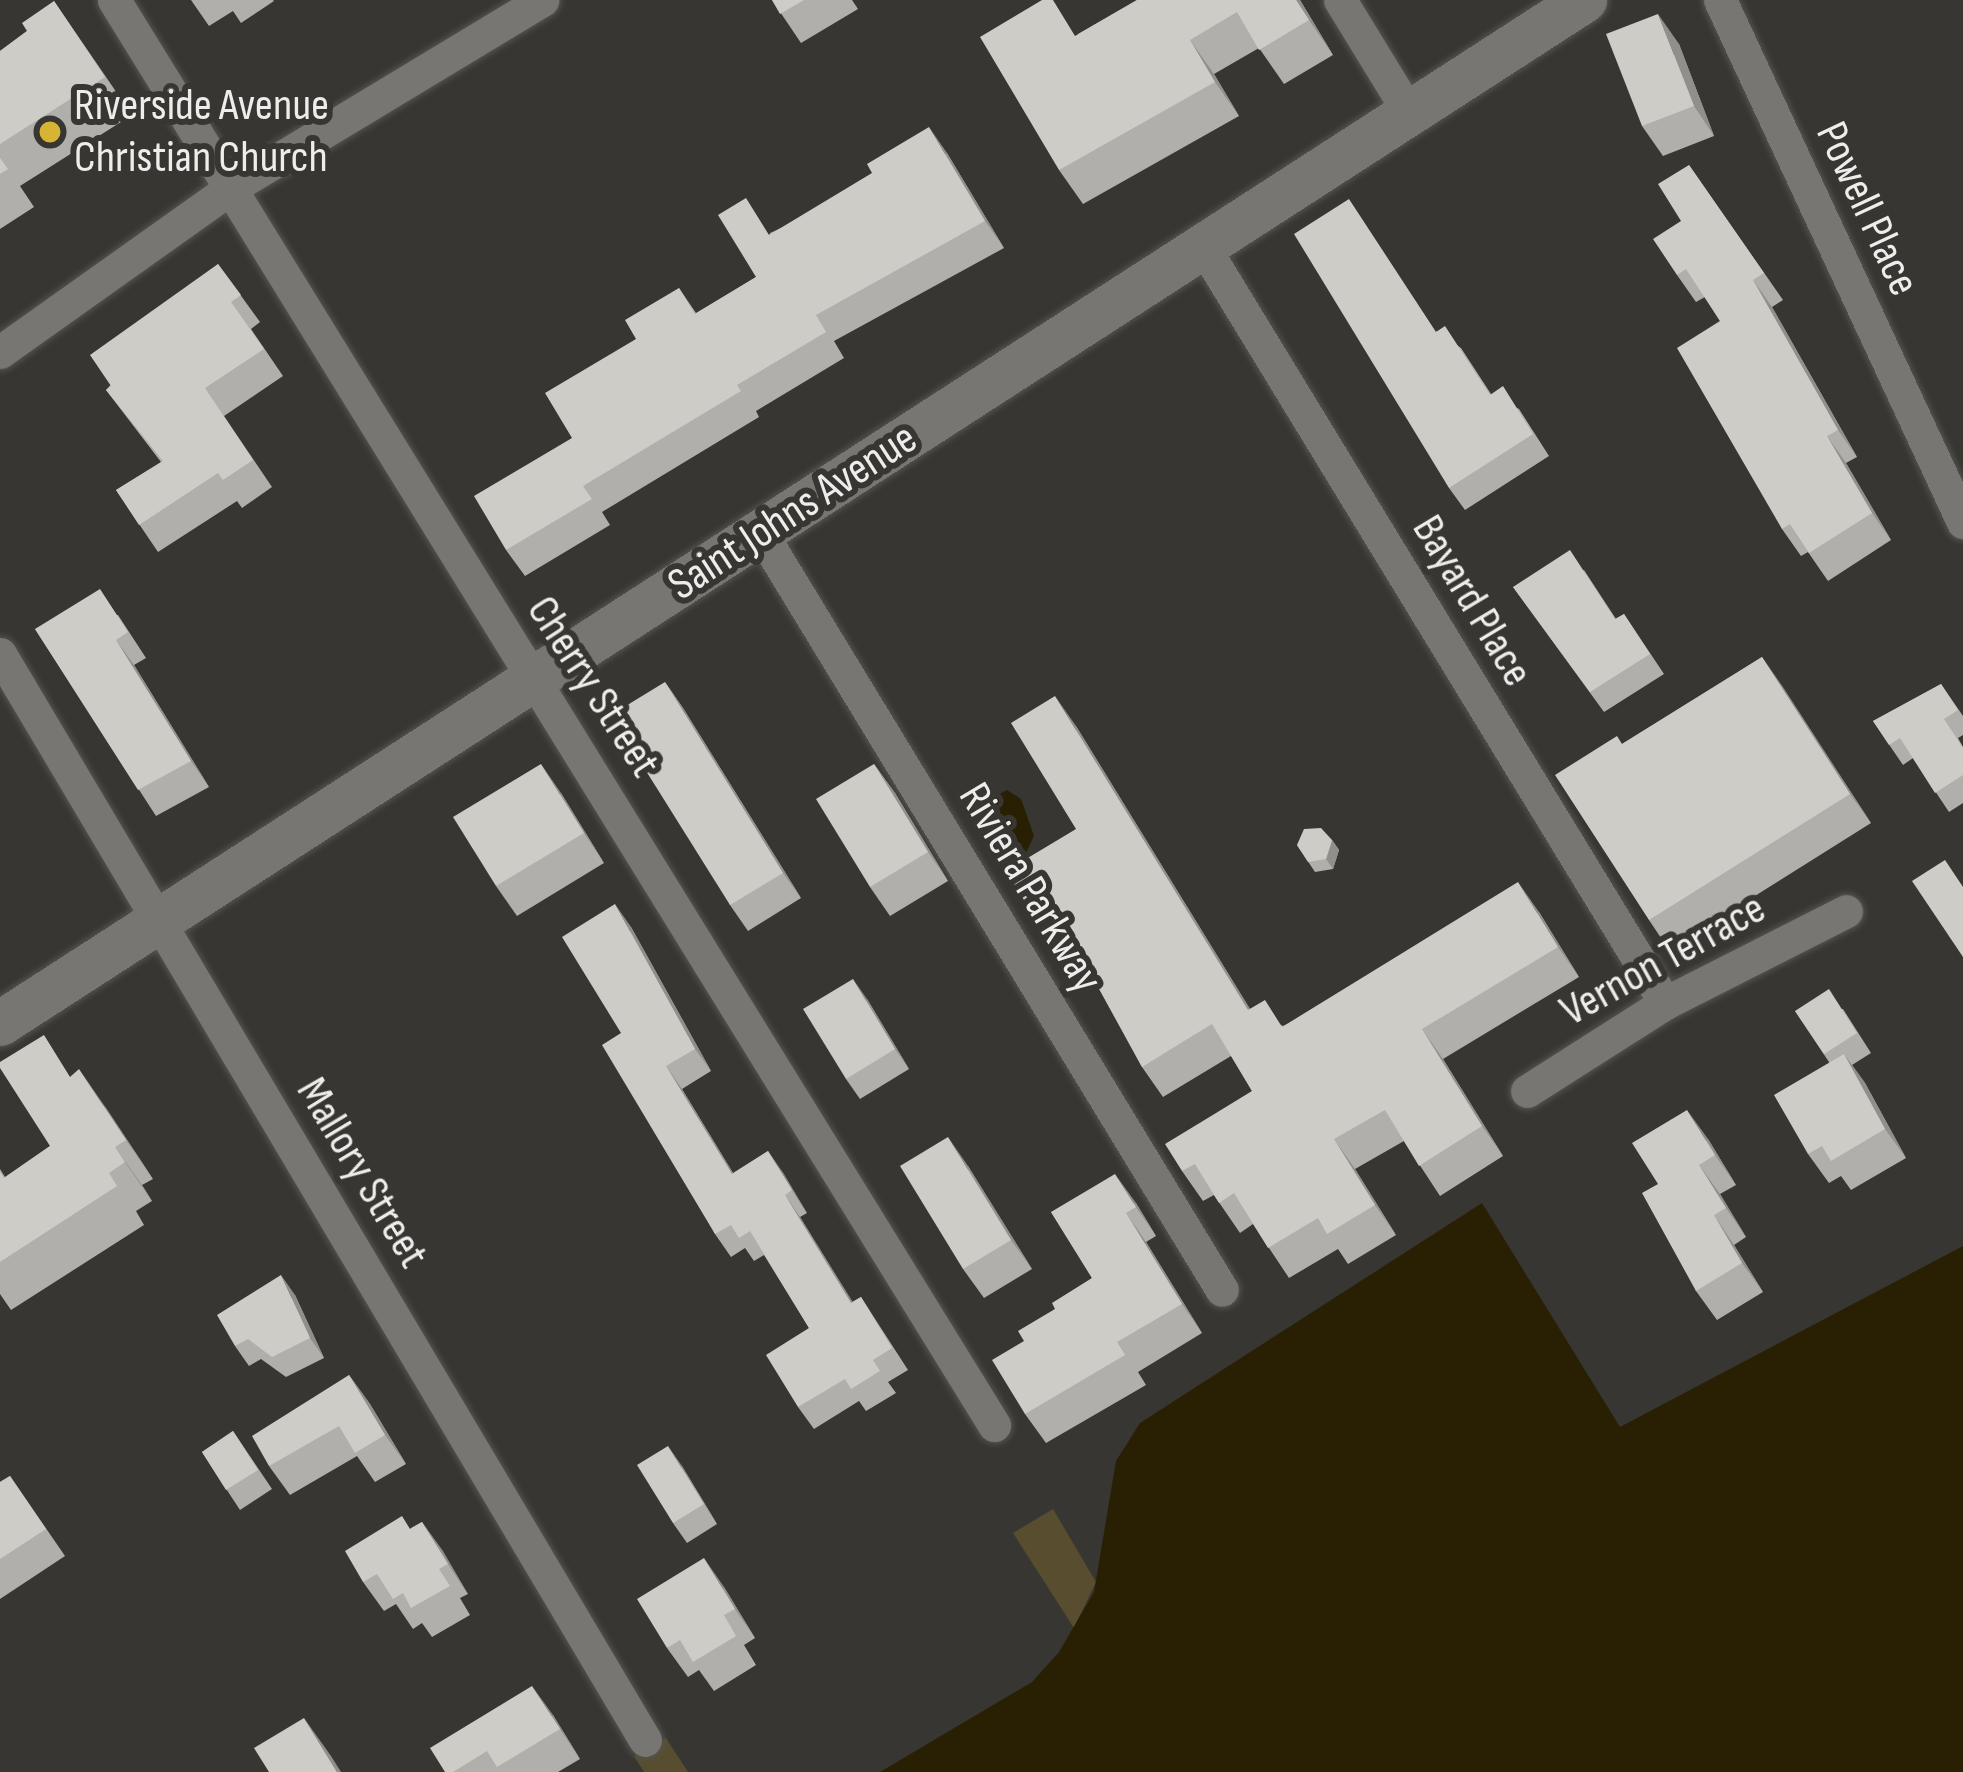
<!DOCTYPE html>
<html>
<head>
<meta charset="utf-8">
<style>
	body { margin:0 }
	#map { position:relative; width:1963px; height:1772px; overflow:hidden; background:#373632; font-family:"Sofia Sans Condensed",sans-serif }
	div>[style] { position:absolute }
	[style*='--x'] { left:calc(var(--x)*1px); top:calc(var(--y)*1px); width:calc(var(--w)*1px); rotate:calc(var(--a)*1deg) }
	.green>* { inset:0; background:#584e2f }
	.water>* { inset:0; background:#292003 }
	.roads { filter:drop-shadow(0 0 3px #545350) drop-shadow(0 0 3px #545350) }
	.street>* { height:33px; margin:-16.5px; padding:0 16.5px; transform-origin:16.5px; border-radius:16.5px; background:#777672 }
	.secondary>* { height:45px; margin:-22.5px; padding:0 22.5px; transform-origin:22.5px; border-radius:22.5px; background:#777672 }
	.wall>* { inset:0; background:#b0afab }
	.shaded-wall>* { inset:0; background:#908f8b }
	.building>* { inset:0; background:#cdccc7 }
	.dots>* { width:33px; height:33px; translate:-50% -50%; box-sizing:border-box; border:6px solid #373632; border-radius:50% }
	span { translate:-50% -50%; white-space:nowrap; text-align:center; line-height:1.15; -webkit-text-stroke:12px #373632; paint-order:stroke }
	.poi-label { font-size:45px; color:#eeedeb }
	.left { translate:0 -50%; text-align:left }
	.street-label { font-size:45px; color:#eeedeb }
</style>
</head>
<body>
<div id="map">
	<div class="green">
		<i style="clip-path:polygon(1053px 1509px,1096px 1582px,1074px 1628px,1013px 1533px)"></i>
		<i style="clip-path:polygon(666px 1738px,688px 1772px,644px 1772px,634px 1756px)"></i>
	</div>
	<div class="water">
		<i style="clip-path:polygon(1007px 790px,1021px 799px,1034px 836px,1020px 865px,1003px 851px,992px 820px,992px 798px)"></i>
		<i style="clip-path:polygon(1482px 1203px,1620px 1427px,1963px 1246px,1963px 1772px,880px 1772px,1032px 1682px,1059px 1652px,1094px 1592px,1116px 1461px,1140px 1423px)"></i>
	</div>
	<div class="roads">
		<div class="street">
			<i style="--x:114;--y:0;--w:1675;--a:58.3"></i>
			<i style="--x:1340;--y:0;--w:130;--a:58.5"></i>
			<i style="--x:1720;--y:0;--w:576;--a:65.04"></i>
			<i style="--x:1203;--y:246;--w:887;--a:58.6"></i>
			<i style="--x:0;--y:352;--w:281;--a:-35.4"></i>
			<i style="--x:229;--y:189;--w:366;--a:-31.1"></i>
			<i style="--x:761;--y:533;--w:886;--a:58.66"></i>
			<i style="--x:0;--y:654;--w:1263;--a:59.29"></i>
			<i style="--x:1527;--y:1091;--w:164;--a:-32.5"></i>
			<i style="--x:1665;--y:1003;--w:203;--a:-26.9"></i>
		</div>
		<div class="secondary">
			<i style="--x:0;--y:1023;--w:1886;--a:-32.86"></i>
		</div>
	</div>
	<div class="wall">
		<i style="clip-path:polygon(191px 0,273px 0,274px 1px,241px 23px,233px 11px,209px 26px)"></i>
		<i style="clip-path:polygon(772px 0,852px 0,858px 9px,801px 43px)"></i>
		<i style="clip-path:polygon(1137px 0,1300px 0,1333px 55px,1284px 84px,1259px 48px,1214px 74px,1239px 116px,1083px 204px,1059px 170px,1078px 34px)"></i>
		<i style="clip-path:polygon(54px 1px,132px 115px,20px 186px,34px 207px,0 229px,0 51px,27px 31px)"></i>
		<i style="clip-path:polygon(1679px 44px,1714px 136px,1663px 156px,1642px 126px)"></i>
		<i style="clip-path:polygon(947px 153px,1004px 248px,834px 341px,844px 358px,756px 411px,759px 417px,602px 512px,610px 525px,525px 576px,506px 550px,572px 438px,636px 339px,679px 288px,696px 313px,756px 277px,770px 233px)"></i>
		<i style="clip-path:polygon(1689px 165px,1783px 300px,1772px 307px,1857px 457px,1846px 463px,1891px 540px,1828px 581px,1808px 552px,1801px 556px,1782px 529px,1720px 321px,1705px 297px,1696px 302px,1677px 275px,1681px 221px)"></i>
		<i style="clip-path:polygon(218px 264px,260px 322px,251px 329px,283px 376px,224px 416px,272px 487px,242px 508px,237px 501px,158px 552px,116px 490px,161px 462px,106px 390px)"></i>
		<i style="clip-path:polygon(1436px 331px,1461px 348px,1491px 394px,1519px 409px,1549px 456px,1465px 510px,1449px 488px)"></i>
		<i style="clip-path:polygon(1584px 570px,1616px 619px,1624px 614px,1664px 674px,1604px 712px,1513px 587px)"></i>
		<i style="clip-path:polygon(118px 615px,146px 658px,134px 665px,209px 787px,156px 816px,35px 629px)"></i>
		<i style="clip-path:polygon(1762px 657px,1871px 823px,1669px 950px,1649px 920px,1622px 744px)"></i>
		<i style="clip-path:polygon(665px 682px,683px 708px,801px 898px,748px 931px,730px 905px)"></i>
		<i style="clip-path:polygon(1941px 684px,1963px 716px,1963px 735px,1958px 738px,1963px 747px,1963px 803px,1949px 812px,1913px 758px,1903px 765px,1873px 721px)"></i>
		<i style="clip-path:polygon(1076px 726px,1250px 1009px,1283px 1026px,1539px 912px,1579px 977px,1443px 1059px,1503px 1156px,1440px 1196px,1404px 1141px,1355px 1169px,1396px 1235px,1348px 1264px,1338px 1249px,1289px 1278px,1253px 1224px,1240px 1233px,1214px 1195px,1203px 1201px,1182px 1171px,1252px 1091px,1231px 1056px,1163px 1097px,1142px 1067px,1066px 929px,1050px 939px,1029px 908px,1076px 829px)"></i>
		<i style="clip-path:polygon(874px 764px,895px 793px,948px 881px,890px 916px,870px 887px)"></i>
		<i style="clip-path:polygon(561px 793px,604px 863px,517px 916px,496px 886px)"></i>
		<i style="clip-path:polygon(1332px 840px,1339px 850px,1333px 869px,1315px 872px,1297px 845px)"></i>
		<i style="clip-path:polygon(631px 927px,711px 1071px,682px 1089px,733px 1173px,768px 1151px,807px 1213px,800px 1217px,852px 1302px,861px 1297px,908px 1370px,888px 1382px,896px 1393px,866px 1411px,859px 1401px,814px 1429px,798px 1407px,809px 1328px,764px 1255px,754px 1261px,745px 1248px,731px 1257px,715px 1234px,621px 1033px)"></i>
		<i style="clip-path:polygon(867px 999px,909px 1069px,860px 1099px,846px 1079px)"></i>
		<i style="clip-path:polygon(1843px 1009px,1871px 1053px,1852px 1065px,1865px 1083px,1906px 1158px,1851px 1190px,1841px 1176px,1829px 1183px,1808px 1154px,1829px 1062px,1795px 1011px)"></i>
		<i style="clip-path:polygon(72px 1075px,106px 1108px,153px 1179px,142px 1185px,152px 1201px,136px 1211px,144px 1225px,11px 1310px,0 1294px,0 1169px,5px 1177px,50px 1146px)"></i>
		<i style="clip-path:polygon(1708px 1139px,1736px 1185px,1720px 1194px,1746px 1237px,1734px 1245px,1763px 1292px,1717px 1320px,1696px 1291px,1658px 1184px)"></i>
		<i style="clip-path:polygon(968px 1166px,1032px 1269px,984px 1298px,963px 1269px)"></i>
		<i style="clip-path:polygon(1136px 1203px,1156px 1236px,1146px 1242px,1202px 1333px,1138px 1372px,1146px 1385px,1046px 1443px,1025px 1414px,1024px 1341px,1055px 1309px,1092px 1278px,1051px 1212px)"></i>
		<i style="clip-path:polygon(295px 1295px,324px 1358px,286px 1377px,261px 1359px,249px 1366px,235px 1346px)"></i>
		<i style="clip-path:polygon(349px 1375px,370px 1404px,406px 1464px,375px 1482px,357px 1456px,290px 1495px,269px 1466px)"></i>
		<i style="clip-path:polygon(233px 1431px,272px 1489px,240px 1510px,202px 1452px)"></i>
		<i style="clip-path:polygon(682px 1466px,717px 1524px,687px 1543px,673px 1523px)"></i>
		<i style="clip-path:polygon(10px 1476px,65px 1556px,0 1599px,0 1482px)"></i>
		<i style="clip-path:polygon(422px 1522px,468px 1594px,460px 1598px,470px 1615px,432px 1637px,422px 1623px,413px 1629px,396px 1604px,384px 1611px,363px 1582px,411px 1528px)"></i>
		<i style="clip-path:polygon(724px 1587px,755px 1638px,744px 1645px,756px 1665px,714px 1691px,699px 1670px,688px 1677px,667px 1648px)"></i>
		<i style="clip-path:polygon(553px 1715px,580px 1759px,558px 1772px,445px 1772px)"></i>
	</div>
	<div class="shaded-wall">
		<i style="clip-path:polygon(1296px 0,1300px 0,1333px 55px,1309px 20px)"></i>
		<i style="clip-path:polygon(1658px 14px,1679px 44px,1714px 136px,1694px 106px)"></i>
		<i style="clip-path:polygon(1190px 40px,1214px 74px,1239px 116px,1215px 82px)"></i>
		<i style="clip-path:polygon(929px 127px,947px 153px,1004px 248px,985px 221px)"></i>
		<i style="clip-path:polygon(1753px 280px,1772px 307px,1857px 457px,1838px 430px)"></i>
		<i style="clip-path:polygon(1827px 436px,1846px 463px,1891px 540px,1872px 513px)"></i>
		<i style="clip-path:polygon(116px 640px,134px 665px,209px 787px,191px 761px)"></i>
		<i style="clip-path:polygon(1762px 657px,1783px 687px,1871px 823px,1850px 794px)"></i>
		<i style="clip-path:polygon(665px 682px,683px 708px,801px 898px,783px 873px)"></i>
		<i style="clip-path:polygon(1055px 696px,1076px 726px,1269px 1040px,1248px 1010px)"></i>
		<i style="clip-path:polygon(541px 764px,561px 793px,604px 863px,584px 833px)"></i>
		<i style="clip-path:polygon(874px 764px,895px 793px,948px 881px,928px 852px)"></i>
		<i style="clip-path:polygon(1332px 840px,1339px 850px,1333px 869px,1326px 859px)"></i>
		<i style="clip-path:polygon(1518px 882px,1539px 912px,1579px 977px,1558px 947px)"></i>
		<i style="clip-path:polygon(615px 904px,631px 927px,711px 1071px,695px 1049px)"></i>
		<i style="clip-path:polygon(853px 979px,867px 999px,909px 1069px,895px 1049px)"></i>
		<i style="clip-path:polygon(1422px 1029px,1443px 1059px,1503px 1156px,1482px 1126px)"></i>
		<i style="clip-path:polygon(1844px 1054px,1865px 1083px,1906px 1158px,1885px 1129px)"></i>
		<i style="clip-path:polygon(666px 1066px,682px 1089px,747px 1196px,732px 1174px)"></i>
		<i style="clip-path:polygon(79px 1069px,106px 1108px,153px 1179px,126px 1140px)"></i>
		<i style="clip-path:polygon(1687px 1110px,1708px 1139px,1736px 1185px,1715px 1155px)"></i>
		<i style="clip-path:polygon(948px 1137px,968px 1166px,1032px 1269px,1011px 1240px)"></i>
		<i style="clip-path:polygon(1334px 1139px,1355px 1169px,1396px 1235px,1375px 1205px)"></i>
		<i style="clip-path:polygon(115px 1147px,142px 1185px,152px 1201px,125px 1162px)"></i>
		<i style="clip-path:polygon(768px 1151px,784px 1174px,807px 1213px,792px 1190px)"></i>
		<i style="clip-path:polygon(1699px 1165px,1720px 1194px,1746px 1237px,1726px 1208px)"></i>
		<i style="clip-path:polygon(1115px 1174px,1136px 1203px,1156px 1236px,1136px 1207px)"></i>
		<i style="clip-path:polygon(785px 1195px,800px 1217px,867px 1325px,851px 1303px)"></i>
		<i style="clip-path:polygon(1126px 1213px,1146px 1242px,1202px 1333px,1182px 1304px)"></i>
		<i style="clip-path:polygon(1714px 1215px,1734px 1245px,1763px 1292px,1742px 1263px)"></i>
		<i style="clip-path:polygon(281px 1275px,295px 1295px,324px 1358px,310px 1338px)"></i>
		<i style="clip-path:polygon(349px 1375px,370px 1404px,406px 1464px,385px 1435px)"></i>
		<i style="clip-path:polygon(668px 1446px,682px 1466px,717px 1524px,704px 1504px)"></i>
		<i style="clip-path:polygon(422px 1522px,443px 1551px,468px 1594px,448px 1564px)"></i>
		<i style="clip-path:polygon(704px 1558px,724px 1587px,755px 1638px,735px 1609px)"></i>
		<i style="clip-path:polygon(532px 1686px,553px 1715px,580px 1759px,560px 1729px)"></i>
		<i style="clip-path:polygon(304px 1718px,331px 1756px,341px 1772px,337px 1772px)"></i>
	</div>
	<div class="building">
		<i style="clip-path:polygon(772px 0,804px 0,780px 14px)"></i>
		<i style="clip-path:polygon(1042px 0,1053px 0,1075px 36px,1137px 0,1296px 0,1309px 20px,1259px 50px,1237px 12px,1190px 40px,1215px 82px,1059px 170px,980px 37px)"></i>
		<i style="clip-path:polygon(54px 1px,105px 77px,0 144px,0 51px,27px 31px,22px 23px)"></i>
		<i style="clip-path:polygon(1658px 14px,1694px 106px,1642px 126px,1606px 34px)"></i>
		<i style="clip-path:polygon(929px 127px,985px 221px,816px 315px,826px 332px,737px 385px,741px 391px,583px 486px,592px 499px,506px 550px,474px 496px,572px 438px,545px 393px,636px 339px,625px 320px,679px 288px,695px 314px,756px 277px,718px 215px,746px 198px,769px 235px,872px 173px,867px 164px)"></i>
		<i style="clip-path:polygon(0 158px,8px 169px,0 174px)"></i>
		<i style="clip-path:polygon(1689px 165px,1764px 273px,1753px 280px,1838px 430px,1827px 436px,1872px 513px,1809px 553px,1790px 524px,1782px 529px,1677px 348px,1720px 321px,1686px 269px,1677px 275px,1653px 239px,1681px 221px,1658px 184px)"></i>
		<i style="clip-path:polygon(1349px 199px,1436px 332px,1445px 326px,1490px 395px,1503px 386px,1533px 434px,1449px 488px,1294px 234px)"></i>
		<i style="clip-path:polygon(218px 264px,241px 295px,231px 302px,264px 349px,205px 388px,253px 460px,223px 480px,218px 473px,139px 525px,116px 490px,163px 461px,106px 390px,111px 386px,90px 355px)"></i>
		<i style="clip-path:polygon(1570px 550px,1615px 619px,1624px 614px,1650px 654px,1590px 692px,1513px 587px)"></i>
		<i style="clip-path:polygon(100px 589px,128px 632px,116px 640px,191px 761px,138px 790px,35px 629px)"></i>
		<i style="clip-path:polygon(1762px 657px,1850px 794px,1649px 920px,1555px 775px,1617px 736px,1622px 744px)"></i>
		<i style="clip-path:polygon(665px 682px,783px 873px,730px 905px,611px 715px)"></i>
		<i style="clip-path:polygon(1941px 684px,1958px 710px,1944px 719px,1963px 748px,1963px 775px,1935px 793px,1900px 738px,1889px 745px,1873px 721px)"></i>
		<i style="clip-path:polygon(1055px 696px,1248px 1010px,1265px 1000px,1282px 1027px,1518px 882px,1558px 947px,1422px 1029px,1482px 1126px,1419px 1166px,1385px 1110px,1334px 1139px,1375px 1205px,1327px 1234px,1318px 1218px,1268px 1248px,1234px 1193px,1219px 1203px,1195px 1164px,1182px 1171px,1165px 1144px,1252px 1091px,1212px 1024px,1142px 1067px,1049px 897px,1029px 908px,1006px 871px,1076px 829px,1011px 723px)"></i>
		<i style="clip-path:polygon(541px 764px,584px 833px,496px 886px,453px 817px)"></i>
		<i style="clip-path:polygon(874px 764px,928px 852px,870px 887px,816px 799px)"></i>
		<i style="clip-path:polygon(1321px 828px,1332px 840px,1326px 859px,1308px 862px,1297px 845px,1304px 829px)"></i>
		<i style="clip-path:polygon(1945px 860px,1963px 887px,1963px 957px,1912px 881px)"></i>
		<i style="clip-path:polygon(615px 904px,695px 1049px,666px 1066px,732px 1174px,768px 1151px,792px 1190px,785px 1195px,851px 1303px,861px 1297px,892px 1348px,873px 1360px,880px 1371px,851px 1389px,845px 1379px,798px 1407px,766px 1355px,809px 1328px,750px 1231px,739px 1238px,731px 1225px,715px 1234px,602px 1045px,621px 1033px,562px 937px)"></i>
		<i style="clip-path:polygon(853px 979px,895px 1049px,846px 1079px,803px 1009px)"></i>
		<i style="clip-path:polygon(1829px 989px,1857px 1033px,1824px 1054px,1795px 1011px)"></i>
		<i style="clip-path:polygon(44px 1035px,70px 1077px,79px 1069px,126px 1140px,115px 1147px,125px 1162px,109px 1173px,117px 1186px,0 1262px,0 1172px,4px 1178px,50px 1146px,0 1068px,0 1062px)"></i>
		<i style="clip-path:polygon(1844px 1054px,1885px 1129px,1831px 1161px,1822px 1146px,1808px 1154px,1774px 1095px)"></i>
		<i style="clip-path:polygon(1687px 1110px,1715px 1155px,1699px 1165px,1726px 1208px,1714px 1215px,1742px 1263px,1696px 1291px,1642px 1193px,1658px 1184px,1632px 1143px)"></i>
		<i style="clip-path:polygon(948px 1137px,1011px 1240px,963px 1269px,900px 1166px)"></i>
		<i style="clip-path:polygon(1115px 1174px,1136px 1207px,1126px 1213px,1182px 1304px,1117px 1342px,1125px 1355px,1025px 1414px,992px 1360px,1024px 1341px,1018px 1331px,1055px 1309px,1052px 1303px,1092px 1278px,1051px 1212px)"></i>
		<i style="clip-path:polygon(281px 1275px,310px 1338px,272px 1357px,248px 1339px,235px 1346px,217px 1315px)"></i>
		<i style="clip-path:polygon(349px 1375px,385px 1435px,355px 1453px,339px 1426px,269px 1466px,252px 1436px)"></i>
		<i style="clip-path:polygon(233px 1431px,258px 1470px,226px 1490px,202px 1452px)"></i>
		<i style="clip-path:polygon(668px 1446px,704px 1504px,673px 1523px,637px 1465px)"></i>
		<i style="clip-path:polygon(10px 1476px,46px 1529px,0 1559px,0 1482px)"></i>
		<i style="clip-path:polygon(402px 1516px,410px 1529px,422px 1522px,448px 1564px,439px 1569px,450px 1586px,411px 1608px,403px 1593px,393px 1599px,377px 1574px,363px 1582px,345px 1551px)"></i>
		<i style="clip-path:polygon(704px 1558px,735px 1609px,724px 1615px,736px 1636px,693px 1662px,680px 1640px,667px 1648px,637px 1599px)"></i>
		<i style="clip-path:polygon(532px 1686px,560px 1729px,497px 1767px,487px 1751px,453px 1772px,445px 1772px,430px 1748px)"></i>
		<i style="clip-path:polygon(304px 1718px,337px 1772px,269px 1772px,254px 1748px)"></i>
	</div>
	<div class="dots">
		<i style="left:50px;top:132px;background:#d8b434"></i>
	</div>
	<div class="poi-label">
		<span class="left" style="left:74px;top:132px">Riverside Avenue<br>Christian Church</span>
	</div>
	<div class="street-label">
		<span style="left:1867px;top:209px;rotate:65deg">Powell Place</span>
		<span style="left:793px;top:512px;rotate:-33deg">Saint Johns Avenue</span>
		<span style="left:1472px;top:601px;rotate:59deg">Bayard Place</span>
		<span style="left:593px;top:687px;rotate:57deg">Cherry Street</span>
		<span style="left:1030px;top:888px;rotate:59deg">Riviera Parkway</span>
		<span style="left:1663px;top:960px;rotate:-29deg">Vernon Terrace</span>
		<span style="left:362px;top:1173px;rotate:59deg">Mallory Street</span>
	</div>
</div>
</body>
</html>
